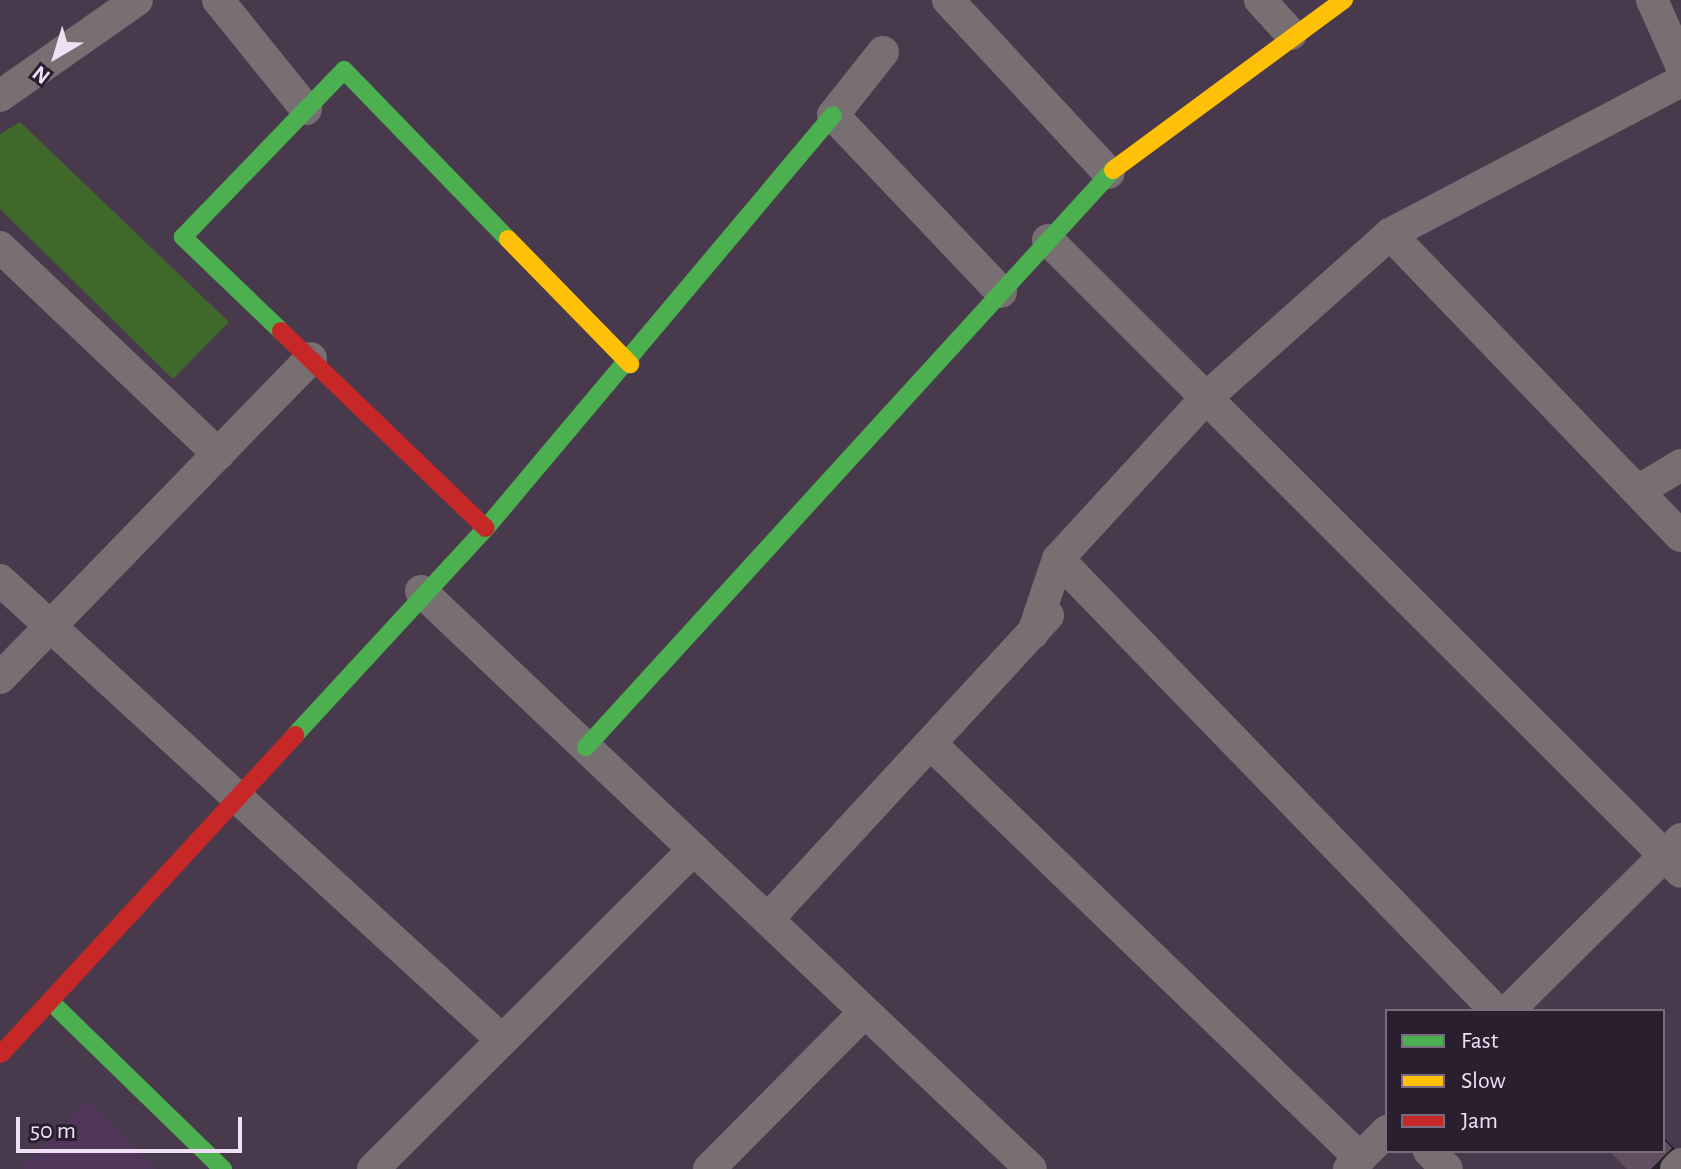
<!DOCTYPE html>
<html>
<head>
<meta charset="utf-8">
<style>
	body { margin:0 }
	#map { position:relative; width:1681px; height:1169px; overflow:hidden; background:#483a4c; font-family:"Alegreya Sans",sans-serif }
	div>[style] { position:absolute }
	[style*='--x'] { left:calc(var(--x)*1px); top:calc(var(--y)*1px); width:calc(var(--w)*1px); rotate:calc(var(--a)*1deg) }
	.built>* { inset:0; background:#51365b }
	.green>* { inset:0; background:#3f682a }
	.shadow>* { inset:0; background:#0007 }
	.building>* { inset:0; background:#624e61 }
	.street>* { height:32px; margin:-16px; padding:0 16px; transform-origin:16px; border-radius:16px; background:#786f73 }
	.fast>* { height:18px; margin:-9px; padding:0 9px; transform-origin:9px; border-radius:9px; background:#4caf50 }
	.slow>* { height:18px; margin:-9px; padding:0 9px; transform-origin:9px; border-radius:9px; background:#ffc107 }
	.jam>* { height:18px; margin:-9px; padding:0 9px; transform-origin:9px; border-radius:9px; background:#c62828 }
	span { translate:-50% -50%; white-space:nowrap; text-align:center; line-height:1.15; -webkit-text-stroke:6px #2a1f2f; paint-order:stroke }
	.legend { position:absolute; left:1385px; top:1009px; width:280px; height:144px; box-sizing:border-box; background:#2a1f2f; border:2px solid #796c7e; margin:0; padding:10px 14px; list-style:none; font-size:24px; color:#efe0f5 }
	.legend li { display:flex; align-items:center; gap:16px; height:40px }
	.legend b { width:40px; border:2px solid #796c7e }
	.north { position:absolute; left:16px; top:16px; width:80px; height:80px; -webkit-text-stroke:6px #2a1f2f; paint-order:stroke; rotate:218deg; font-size:22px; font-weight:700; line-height:32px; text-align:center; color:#efe0f5 }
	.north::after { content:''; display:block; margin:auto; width:28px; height:36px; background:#efe0f5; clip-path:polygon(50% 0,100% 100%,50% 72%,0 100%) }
	.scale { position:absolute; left:16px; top:1117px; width:226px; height:36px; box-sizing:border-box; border:4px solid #efe0f5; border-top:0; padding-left:10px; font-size:24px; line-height:28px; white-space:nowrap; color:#efe0f5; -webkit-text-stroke:6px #2a1f2f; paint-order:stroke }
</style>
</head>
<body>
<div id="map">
	<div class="built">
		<i style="clip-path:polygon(89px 1100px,156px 1169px,21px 1169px)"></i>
	</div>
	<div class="green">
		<i style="clip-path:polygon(20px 122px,229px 322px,173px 379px,0 209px,0 134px)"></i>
	</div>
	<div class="shadow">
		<i style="clip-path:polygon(1663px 1137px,1681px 1155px,1667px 1169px,1630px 1169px,1612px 1151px,1663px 1151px)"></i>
	</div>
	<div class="building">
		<i style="clip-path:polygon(1663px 1139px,1672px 1148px,1651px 1169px,1627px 1169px,1609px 1151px,1663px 1151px)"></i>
	</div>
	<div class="street">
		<i style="--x:218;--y:0;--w:140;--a:51.1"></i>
		<i style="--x:948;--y:0;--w:236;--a:47.1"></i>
		<i style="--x:1260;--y:0;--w:46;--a:47.6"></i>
		<i style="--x:1652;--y:0;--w:71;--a:66"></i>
		<i style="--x:883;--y:52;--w:80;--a:128.4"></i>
		<i style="--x:833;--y:115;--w:244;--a:46.5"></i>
		<i style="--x:0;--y:96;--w:167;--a:-35"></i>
		<i style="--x:1390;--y:234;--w:419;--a:46.1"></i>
		<i style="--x:1048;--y:240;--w:894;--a:44.95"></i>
		<i style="--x:0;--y:247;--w:301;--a:43.5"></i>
		<i style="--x:1638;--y:491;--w:50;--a:-31.2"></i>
		<i style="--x:1058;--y:559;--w:629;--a:45.9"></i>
		<i style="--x:0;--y:580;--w:681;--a:42.5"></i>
		<i style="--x:421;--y:591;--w:840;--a:43.46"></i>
		<i style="--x:1033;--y:633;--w:78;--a:-71.3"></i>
		<i style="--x:1058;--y:559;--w:219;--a:-47.4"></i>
		<i style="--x:1206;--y:398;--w:246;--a:-41.7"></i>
		<i style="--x:1390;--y:234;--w:329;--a:-27.7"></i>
		<i style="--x:0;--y:678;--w:446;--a:-45.8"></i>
		<i style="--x:932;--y:745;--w:595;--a:43.98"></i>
		<i style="--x:768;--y:919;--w:413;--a:-47.3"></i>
		<i style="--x:1508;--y:1011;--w:244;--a:-44.8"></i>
		<i style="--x:1429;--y:1151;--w:25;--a:45"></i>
		<i style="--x:373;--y:1169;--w:453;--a:-44.9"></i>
		<i style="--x:709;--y:1169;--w:221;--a:-45.2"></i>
		<i style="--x:1349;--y:1169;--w:54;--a:-45"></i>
		<i style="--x:1676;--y:1169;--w:7;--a:-45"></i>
	</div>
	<div class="fast">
		<i style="--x:281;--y:331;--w:136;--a:-136.2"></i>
		<i style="--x:183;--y:237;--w:232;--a:-46"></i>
		<i style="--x:344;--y:70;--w:235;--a:45.9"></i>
		<i style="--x:295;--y:735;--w:282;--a:-47.3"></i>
		<i style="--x:486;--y:528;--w:539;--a:-49.96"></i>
		<i style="--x:586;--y:747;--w:781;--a:-47.59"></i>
		<i style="--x:51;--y:1002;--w:240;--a:44.2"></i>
	</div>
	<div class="slow">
		<i style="--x:1113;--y:170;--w:287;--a:-36.4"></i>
		<i style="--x:508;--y:239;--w:175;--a:45.7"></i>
	</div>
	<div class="jam">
		<i style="--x:281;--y:331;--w:284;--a:43.9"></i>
		<i style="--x:1;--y:1054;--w:434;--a:-47.3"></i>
	</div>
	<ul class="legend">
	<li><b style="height:10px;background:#4caf50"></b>Fast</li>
	<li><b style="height:10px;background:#ffc107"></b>Slow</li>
	<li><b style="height:10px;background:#c62828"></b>Jam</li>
	</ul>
	<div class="north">N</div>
	<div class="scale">50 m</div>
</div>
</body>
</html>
